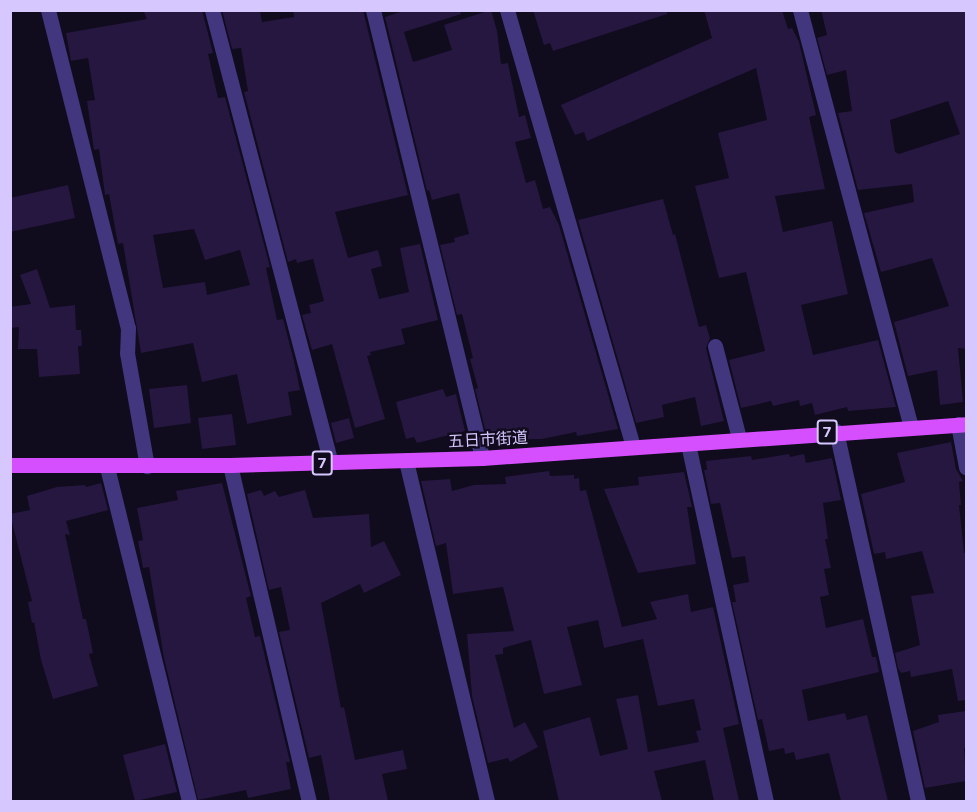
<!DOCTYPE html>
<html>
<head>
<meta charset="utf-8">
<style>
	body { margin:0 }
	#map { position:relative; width:977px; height:812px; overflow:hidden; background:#110b1e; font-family:"Noto Sans","Noto Sans JP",sans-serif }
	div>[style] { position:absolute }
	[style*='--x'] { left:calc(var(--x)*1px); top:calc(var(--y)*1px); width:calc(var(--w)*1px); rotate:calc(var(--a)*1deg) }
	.building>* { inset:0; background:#25173f }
	.street>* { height:15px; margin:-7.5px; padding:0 7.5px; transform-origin:7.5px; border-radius:7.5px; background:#42367e }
	.primary>* { height:15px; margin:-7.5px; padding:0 7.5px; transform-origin:7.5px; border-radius:7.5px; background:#d64fff }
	span { translate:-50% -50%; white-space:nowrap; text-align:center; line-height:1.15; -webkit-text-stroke:4.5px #110b1e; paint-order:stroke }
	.shield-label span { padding:2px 4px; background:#110b1e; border:2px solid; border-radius:4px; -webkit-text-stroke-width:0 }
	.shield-label { font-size:15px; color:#d6c8ff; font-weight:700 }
	.street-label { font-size:16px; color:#d6c8ff }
	.frame { position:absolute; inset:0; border:12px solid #d6c8ff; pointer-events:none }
</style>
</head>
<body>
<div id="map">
	<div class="building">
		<i style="clip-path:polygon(evenodd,143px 10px,202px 10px,213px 53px,208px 54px,218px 98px,225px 97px,270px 267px,266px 268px,277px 320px,283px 319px,294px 361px,300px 390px,288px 392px,292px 415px,247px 424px,237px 374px,202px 382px,193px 343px,141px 353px,123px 243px,118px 244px,109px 194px,105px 195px,99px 149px,94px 150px,87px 101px,95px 100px,88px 58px,71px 61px,66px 33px,147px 19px,143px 10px,194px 229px,205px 260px,240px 250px,250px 285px,207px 295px,205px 282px,163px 288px,153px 235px,194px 229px)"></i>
		<i style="clip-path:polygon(222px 10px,260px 10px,262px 22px,294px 17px,293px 10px,363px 10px,408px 195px,335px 212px,348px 258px,378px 250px,382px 266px,371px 269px,379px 299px,409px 292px,400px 248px,420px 244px,438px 320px,401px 329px,405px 344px,370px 352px,371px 355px,367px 356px,385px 419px,355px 428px,332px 344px,312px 350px,302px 315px,311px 313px,309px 305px,324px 301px,313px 259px,297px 263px,296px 259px,288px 262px,244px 92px,248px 91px,241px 48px,232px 49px)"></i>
		<i style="clip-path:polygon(406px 10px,460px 10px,461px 14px,404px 32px,413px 62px,452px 50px,444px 25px,491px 10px,497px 31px,501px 64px,508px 63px,519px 117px,525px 115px,531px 138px,515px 142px,526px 183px,535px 180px,543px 209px,550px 207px,559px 225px,618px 429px,577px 436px,576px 432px,542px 439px,503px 440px,501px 435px,491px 436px,486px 433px,475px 389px,478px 388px,470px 359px,473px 358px,462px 314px,457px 315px,440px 245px,455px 242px,454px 238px,469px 234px,459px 193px,432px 200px,429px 190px,427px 191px,385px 17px)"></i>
		<i style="clip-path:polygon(533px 10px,667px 10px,667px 14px,553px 51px,550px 43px,544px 45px)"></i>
		<i style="clip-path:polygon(704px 10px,782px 10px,788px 29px,792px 28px,799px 42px,816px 115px,809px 117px,825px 189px,775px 196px,783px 232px,832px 221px,848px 294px,801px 305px,813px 355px,878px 340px,896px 407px,848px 411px,847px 407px,815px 415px,812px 403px,800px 406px,799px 400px,773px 406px,771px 401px,741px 408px,729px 360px,765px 351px,746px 272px,719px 278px,695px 186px,729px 178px,718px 133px,767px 120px,756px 68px,587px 141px,584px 132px,575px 135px,561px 105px,712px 38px)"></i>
		<i style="clip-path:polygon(evenodd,821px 10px,966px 10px,966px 349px,958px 348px,963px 402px,940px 405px,937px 370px,908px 376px,894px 322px,949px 306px,932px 258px,881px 272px,864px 213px,914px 202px,912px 184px,858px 190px,838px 113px,852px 111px,846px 70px,827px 75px,817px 38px,827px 35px,821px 10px,948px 101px,960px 134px,899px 154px,895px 152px,890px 120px,948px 101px)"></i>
		<i style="clip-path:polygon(68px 185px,75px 218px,10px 232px,10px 198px)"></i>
		<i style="clip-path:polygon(663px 199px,673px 235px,675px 234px,699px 327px,706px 325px,710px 338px,706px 348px,724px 421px,701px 426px,695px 397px,662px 405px,664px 417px,636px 423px,578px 220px)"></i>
		<i style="clip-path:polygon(37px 269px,50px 308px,75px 305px,76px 330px,81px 330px,82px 346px,78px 346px,80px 374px,39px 377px,37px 349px,18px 349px,19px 327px,10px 328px,10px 307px,31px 304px,20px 275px)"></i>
		<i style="clip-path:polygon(187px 385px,191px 423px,154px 428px,149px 389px)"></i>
		<i style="clip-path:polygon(443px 389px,446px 397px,456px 394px,465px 431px,417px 443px,414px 437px,406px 439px,396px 402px)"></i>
		<i style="clip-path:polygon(232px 414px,236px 445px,202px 449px,198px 418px)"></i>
		<i style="clip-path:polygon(349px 418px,354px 438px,336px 443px,331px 423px)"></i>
		<i style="clip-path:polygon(951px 442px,956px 469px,963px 481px,959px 482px,961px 505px,959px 505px,964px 553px,966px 553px,966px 700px,958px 701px,952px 669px,911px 677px,910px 671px,901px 673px,898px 668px,895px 653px,920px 645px,911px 596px,934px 593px,922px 551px,886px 559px,885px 552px,874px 554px,861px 494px,905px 482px,897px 453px)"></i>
		<i style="clip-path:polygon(789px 454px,790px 457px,804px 454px,806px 463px,832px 458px,841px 500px,823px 503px,828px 539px,825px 539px,831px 568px,824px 569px,829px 595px,820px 597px,826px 628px,863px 619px,872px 657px,876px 657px,879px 672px,802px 690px,808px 721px,845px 713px,847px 720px,867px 715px,888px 801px,841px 801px,829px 753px,796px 760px,794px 752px,785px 754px,784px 748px,769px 751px,762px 719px,758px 720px,732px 602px,736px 602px,733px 585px,749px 582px,745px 556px,732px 558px,720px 503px,711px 504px,704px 470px,707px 470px,706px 461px,751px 456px,752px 460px)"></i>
		<i style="clip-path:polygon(549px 471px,550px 476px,574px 475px,574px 479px,579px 478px,580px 491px,586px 490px,622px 627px,657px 619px,650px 602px,688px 594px,691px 612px,713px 607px,739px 724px,723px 728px,739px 801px,714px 801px,705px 760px,654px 771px,662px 801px,559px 801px,543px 731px,590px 717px,600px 756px,628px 749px,616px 699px,638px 695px,648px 752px,699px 742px,696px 731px,701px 730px,694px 699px,658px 706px,643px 639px,604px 648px,598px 620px,567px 627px,582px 685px,544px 694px,531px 640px,503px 648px,503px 654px,495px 655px,514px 728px,525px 722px,538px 747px,510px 762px,508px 758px,488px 763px,472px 696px,467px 634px,514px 631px,503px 587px,453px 594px,446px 543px,436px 546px,421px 481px,450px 479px,452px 491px,474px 485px,506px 484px,505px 477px)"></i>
		<i style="clip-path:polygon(684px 472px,692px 507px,687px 507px,696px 564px,638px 573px,604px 489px,639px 485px,638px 477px)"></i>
		<i style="clip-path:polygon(101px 483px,108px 510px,66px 521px,70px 535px,65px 534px,83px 619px,86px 619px,93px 653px,89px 654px,98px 686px,53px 699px,41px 660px,34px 622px,32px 623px,28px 602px,32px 601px,10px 514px,30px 510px,27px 496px,57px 487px,85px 485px,86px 487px)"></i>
		<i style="clip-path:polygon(222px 483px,251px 596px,246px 598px,255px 637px,260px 636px,290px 762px,286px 762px,291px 789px,248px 798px,246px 790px,198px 800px,164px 658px,149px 567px,143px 568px,138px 541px,143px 540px,137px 508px,178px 500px,176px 491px)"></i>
		<i style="clip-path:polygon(261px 490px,264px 496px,275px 491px,279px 497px,305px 490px,313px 518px,369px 514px,371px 547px,384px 541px,401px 575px,364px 593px,360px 584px,321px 603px,341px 708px,344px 707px,355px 760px,403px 750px,407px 769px,382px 774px,388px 801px,330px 801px,321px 755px,309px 758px,279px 632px,290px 630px,281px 587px,269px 590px,247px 494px)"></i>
		<i style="clip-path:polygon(966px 711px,966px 747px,964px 748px,966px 781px,925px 788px,913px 731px,939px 722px,938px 715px)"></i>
		<i style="clip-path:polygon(165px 744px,177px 792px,135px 801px,123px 755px)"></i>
	</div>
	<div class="street">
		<i style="--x:48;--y:10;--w:328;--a:75.9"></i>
		<i style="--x:128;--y:328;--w:25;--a:92"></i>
		<i style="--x:127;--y:353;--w:115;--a:80"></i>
		<i style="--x:212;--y:10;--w:467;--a:75.3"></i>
		<i style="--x:373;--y:10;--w:461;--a:76.3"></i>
		<i style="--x:507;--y:10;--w:455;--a:73.9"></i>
		<i style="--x:800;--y:10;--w:432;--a:75.1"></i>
		<i style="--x:715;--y:346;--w:95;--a:75.4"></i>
		<i style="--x:958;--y:424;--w:44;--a:79.5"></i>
		<i style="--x:836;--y:431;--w:380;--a:77.5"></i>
		<i style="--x:688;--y:444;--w:366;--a:77.7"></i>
		<i style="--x:406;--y:461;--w:350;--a:76.6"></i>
		<i style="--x:230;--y:465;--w:346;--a:76.8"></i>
		<i style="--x:107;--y:467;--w:345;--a:76.2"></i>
	</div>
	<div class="primary">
		<i style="--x:10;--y:465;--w:220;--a:0"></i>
		<i style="--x:230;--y:465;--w:252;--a:-1.6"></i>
		<i style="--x:482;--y:458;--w:485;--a:-4"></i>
	</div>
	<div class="shield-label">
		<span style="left:827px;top:432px">7</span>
		<span style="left:322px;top:463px">7</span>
	</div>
	<div class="street-label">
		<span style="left:488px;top:439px;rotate:-3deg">五日市街道</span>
	</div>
	<div class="frame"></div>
</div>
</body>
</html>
